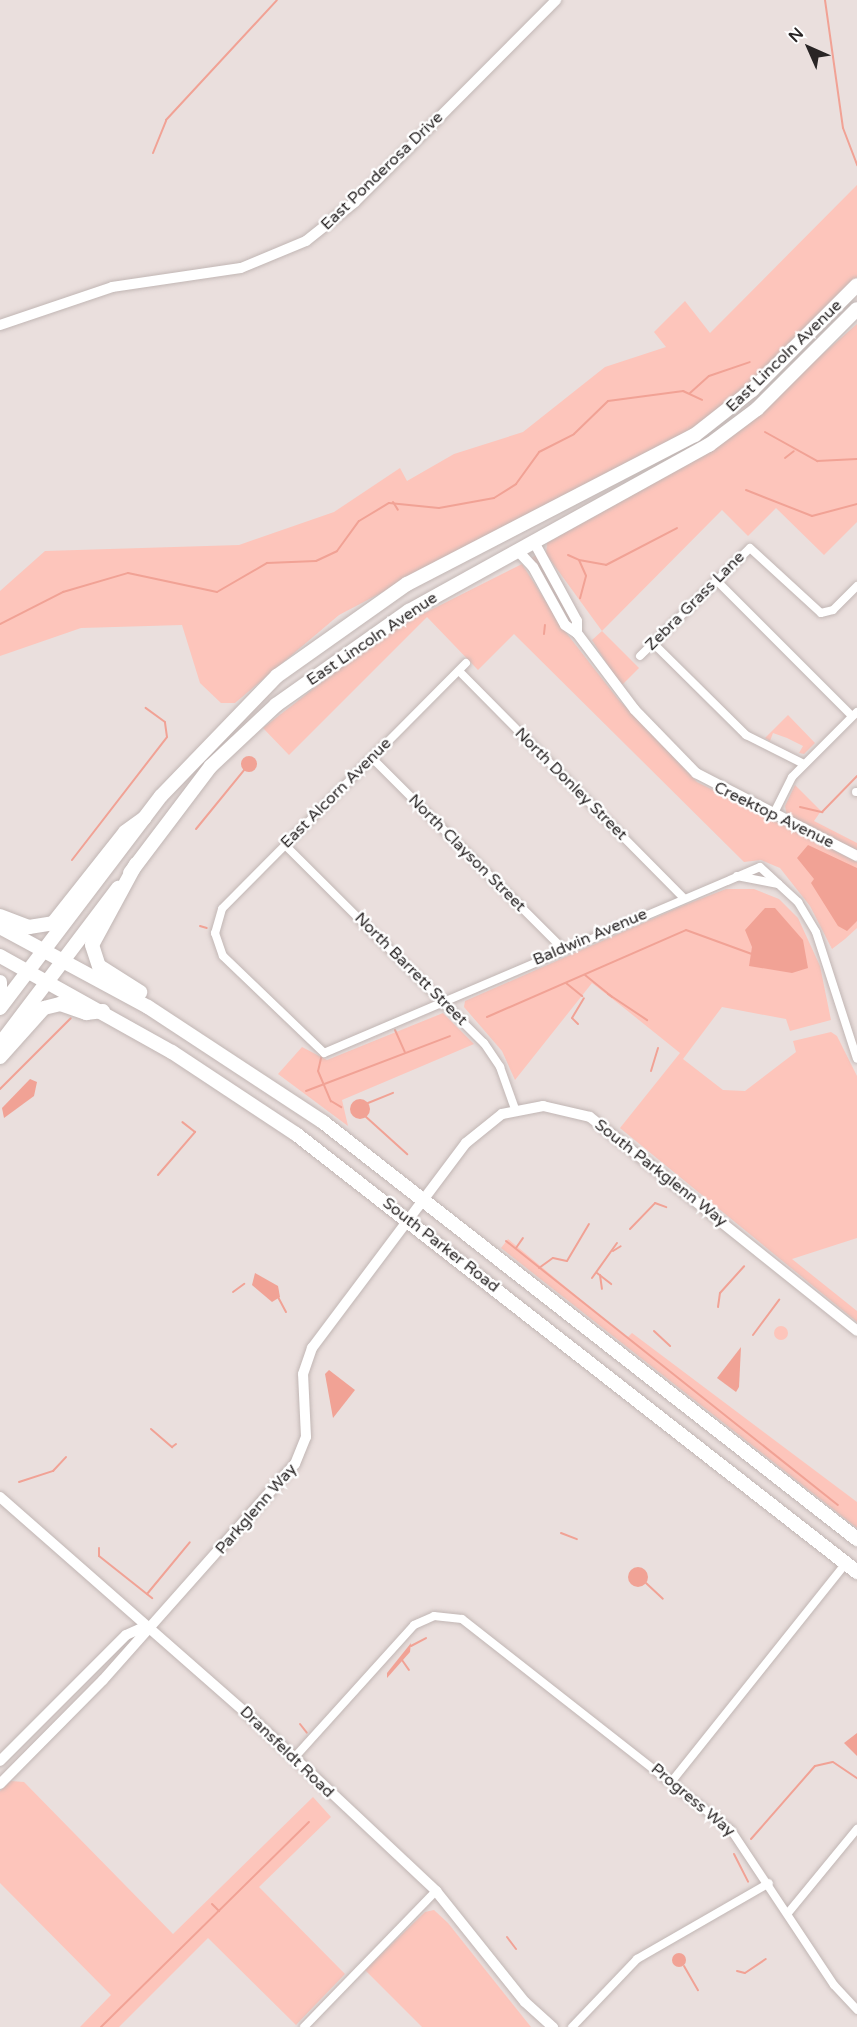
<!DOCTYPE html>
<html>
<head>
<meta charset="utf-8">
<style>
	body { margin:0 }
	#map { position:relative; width:857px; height:2027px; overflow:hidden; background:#eadfdd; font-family:"Varela Round",sans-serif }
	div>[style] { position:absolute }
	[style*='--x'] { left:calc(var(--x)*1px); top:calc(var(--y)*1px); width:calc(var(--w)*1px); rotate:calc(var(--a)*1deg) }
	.green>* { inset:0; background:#fdc5bb }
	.round { border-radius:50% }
	.water>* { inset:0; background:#f1a295 }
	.stream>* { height:2px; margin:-1px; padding:0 1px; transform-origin:1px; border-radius:1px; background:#f1a295 }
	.roads { filter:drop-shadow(0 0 2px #c1b6b4) drop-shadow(0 0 2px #c1b6b4) }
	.minor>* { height:8px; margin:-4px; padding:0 4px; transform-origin:4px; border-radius:4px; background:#fff }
	.tertiary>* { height:10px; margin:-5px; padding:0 5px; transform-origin:5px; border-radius:5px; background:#fff }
	.primary>* { height:14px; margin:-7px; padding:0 7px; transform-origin:7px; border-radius:7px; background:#fff }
	.trunk>* { height:14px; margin:-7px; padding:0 7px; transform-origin:7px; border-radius:7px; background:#fff }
	span { translate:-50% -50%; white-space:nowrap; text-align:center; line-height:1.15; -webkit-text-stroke:5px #fff; paint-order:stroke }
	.street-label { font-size:16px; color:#292525 }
	.north { position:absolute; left:779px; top:18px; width:60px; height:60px; -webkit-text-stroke:4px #fff; paint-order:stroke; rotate:315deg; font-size:16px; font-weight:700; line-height:24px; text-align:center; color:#292525 }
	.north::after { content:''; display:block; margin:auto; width:21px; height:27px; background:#292525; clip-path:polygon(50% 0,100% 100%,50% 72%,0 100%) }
</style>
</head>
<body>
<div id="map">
	<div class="green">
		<i style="clip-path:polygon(857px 185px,857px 277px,749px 385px,693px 429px,339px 615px,235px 703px,221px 703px,200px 683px,182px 625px,81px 628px,0 656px,0 591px,45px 551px,239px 545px,334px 512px,400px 468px,407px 481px,454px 454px,523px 432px,605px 367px,666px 347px,654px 332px,685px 301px,710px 333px)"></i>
		<i style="clip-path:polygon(857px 324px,857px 522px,824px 555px,776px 508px,748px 536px,722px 510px,602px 631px,639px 668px,621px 686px,592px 640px,602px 631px,546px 554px,547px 543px,714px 449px)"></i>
		<i style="clip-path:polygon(536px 555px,572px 620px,570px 622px,532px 558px)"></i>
		<i style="clip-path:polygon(522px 564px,564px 630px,618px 699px,697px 782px,857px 862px,857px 928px,845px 939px,832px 949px,810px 906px,780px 868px,761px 860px,744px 862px,514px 634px,478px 670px,427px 617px,289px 755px,263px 728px,385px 633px)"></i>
		<i style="clip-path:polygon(788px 715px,815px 743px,804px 754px,799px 753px,803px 746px,787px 738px,773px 733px,770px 741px,765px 738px)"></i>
		<i style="clip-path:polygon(795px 785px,821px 811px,814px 821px,857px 843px,857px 850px,787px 816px,785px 806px)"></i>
		<i style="clip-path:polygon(754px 889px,779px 899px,798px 918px,820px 966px,831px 1020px,790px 1031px,786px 1019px,722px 1007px,683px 1059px,723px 1090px,745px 1091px,796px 1052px,793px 1041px,831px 1032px,837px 1036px,857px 1076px,857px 1238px,792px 1259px,857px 1311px,857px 1322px,620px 1128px,680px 1053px,624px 1008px,592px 983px,515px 1080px,502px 1051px,464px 1007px,465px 1001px,682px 906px,726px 889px)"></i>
		<i style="clip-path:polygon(443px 1013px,474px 1044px,342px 1100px,348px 1126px,278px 1074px,302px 1047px,327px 1060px)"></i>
		<i style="clip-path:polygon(508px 1239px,627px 1338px,632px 1333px,857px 1502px,857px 1528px,501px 1248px)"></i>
		<i class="round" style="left:774px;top:1326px;width:14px;height:14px"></i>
		<i style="clip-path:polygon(11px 1781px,24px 1782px,173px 1934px,313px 1797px,331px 1817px,259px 1887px,345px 1974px,296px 2025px,208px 1938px,119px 2027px,80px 2027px,111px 1995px,0 1883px,0 1791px)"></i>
		<i style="clip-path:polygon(434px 1910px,448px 1923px,531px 2027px,422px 2027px,365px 1970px,425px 1912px)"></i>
	</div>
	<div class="water">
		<i class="round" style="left:241px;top:756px;width:16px;height:16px"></i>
		<i style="clip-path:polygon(808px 845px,857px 868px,857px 921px,847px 931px,838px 926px,811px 883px,814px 879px,797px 858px)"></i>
		<i style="clip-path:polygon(765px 908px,775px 908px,803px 940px,808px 968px,792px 973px,749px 966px,752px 947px,745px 930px)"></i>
		<i style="clip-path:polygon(30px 1079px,37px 1082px,34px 1096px,4px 1118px,2px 1108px)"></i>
		<i class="round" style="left:350px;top:1099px;width:20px;height:20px"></i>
		<i style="clip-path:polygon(255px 1273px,278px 1286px,280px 1297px,272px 1302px,252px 1285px)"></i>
		<i style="clip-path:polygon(741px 1347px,739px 1387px,736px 1392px,717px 1378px)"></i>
		<i style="clip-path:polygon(329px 1370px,355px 1390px,333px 1418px,325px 1374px)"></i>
		<i class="round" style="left:628px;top:1567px;width:20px;height:20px"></i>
		<i style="clip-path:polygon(411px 1643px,410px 1652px,387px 1678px,387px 1673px)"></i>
		<i style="clip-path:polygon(857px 1733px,857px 1756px,844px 1743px)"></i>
		<i class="round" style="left:672px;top:1953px;width:14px;height:14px"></i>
	</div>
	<div class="stream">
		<i style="--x:825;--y:0;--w:129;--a:82"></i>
		<i style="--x:843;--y:128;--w:40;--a:69"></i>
		<i style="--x:153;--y:153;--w:35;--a:-68"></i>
		<i style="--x:166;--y:120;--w:163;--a:-47.2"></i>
		<i style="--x:690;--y:393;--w:25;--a:-42"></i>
		<i style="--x:709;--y:376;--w:43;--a:-18.9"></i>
		<i style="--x:765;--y:432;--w:60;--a:29.1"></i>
		<i style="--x:817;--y:461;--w:40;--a:-2.9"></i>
		<i style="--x:785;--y:458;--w:11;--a:-38"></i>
		<i style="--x:746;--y:490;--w:71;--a:21.5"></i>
		<i style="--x:812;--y:516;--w:47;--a:-14.9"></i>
		<i style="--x:393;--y:502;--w:9;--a:58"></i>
		<i style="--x:568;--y:555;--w:12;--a:24"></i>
		<i style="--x:579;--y:560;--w:17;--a:66"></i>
		<i style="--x:586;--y:576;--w:23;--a:105"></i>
		<i style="--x:579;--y:560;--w:27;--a:10"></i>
		<i style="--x:606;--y:565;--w:80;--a:-27.5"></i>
		<i style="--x:0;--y:624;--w:71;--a:-26.9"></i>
		<i style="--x:63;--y:592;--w:68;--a:-16.3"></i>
		<i style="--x:128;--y:573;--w:91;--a:12.1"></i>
		<i style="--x:217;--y:592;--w:58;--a:-30.1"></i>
		<i style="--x:267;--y:563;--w:49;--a:-2.3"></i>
		<i style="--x:316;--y:561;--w:23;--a:-25"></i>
		<i style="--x:337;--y:551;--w:37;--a:-54"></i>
		<i style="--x:359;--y:521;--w:35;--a:-31"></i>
		<i style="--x:389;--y:503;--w:50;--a:5.7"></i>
		<i style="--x:439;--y:508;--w:56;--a:-10.3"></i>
		<i style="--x:494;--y:498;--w:26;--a:-32"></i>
		<i style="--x:516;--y:484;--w:39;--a:-54"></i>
		<i style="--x:539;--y:452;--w:39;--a:-27"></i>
		<i style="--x:574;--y:434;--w:47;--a:-44.1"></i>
		<i style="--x:608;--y:401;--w:76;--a:-7.6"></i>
		<i style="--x:683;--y:391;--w:21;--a:25"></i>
		<i style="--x:544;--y:634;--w:9;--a:-84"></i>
		<i style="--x:800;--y:807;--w:23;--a:13"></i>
		<i style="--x:822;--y:812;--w:50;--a:-45.8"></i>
		<i style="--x:196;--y:829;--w:77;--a:-50.8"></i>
		<i style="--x:72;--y:860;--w:155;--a:-52.3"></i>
		<i style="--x:167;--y:737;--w:15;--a:-98"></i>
		<i style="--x:165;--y:722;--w:24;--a:-144"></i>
		<i style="--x:200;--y:926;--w:7;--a:16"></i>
		<i style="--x:585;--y:975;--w:35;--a:39"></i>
		<i style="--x:566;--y:983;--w:21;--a:39"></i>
		<i style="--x:608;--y:994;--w:47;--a:33.7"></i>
		<i style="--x:487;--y:1017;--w:217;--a:-23.6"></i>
		<i style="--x:686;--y:930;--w:70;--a:20"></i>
		<i style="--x:578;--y:1024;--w:8;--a:-135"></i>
		<i style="--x:572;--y:1018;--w:23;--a:-59"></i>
		<i style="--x:395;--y:1030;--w:24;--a:66"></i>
		<i style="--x:322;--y:1054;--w:17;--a:103"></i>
		<i style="--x:318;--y:1071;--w:33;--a:67"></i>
		<i style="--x:331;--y:1101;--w:12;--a:31"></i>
		<i style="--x:651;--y:1071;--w:24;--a:-73"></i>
		<i style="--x:0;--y:1089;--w:100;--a:-45"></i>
		<i style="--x:306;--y:1091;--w:154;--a:-20.9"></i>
		<i style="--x:368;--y:1103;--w:27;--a:-22"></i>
		<i style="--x:365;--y:1116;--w:57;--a:42.1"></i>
		<i style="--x:158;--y:1175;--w:57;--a:-49.3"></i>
		<i style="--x:195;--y:1132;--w:16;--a:-142"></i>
		<i style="--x:630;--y:1229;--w:36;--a:-46"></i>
		<i style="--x:655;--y:1203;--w:12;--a:20"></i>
		<i style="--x:506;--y:1241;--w:424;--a:38.5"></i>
		<i style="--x:516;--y:1248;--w:12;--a:-55"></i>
		<i style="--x:613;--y:1251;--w:9;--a:-32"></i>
		<i style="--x:539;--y:1268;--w:17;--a:-36"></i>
		<i style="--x:553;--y:1258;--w:14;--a:12"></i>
		<i style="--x:567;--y:1261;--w:43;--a:-59.3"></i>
		<i style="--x:597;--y:1273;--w:18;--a:38"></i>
		<i style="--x:600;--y:1275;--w:14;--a:82"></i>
		<i style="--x:592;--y:1278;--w:43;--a:-54.5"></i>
		<i style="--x:233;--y:1292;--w:14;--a:-36"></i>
		<i style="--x:278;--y:1297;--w:17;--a:62"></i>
		<i style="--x:718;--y:1307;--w:14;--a:-82"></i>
		<i style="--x:720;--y:1293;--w:36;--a:-48"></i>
		<i style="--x:654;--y:1331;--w:22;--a:43"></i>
		<i style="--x:753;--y:1335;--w:44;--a:-53.4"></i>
		<i style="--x:151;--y:1429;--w:28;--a:41"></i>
		<i style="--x:172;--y:1447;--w:5;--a:-37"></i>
		<i style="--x:19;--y:1482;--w:36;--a:-18"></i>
		<i style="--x:53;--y:1471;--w:19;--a:-47"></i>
		<i style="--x:561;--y:1533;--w:17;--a:21"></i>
		<i style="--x:99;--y:1548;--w:8;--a:90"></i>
		<i style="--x:99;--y:1556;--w:68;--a:38.4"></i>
		<i style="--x:646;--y:1583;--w:23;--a:43"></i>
		<i style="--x:147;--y:1594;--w:67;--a:-50.4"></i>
		<i style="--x:411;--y:1646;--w:17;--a:-28"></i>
		<i style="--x:402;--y:1660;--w:12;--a:55"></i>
		<i style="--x:300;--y:1724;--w:11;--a:52"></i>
		<i style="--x:751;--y:1839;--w:97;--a:-48.8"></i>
		<i style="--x:815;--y:1766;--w:18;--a:-13"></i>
		<i style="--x:833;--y:1762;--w:29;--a:34"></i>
		<i style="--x:734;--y:1854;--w:31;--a:63"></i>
		<i style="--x:212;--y:1904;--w:10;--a:45"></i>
		<i style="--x:507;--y:1937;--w:15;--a:53"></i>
		<i style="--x:684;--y:1966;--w:28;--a:60"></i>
		<i style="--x:737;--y:1971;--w:8;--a:14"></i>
		<i style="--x:745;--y:1973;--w:25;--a:-34"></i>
		<i style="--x:101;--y:2027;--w:292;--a:-44.6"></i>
	</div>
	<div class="roads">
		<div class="minor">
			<i style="--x:716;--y:580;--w:192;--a:45"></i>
			<i style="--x:653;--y:643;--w:131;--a:44.7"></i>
			<i style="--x:746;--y:735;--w:65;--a:26.6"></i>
			<i style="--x:640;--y:656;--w:154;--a:-44.5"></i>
			<i style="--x:750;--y:548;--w:96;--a:42.5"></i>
			<i style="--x:821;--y:613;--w:12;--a:-14"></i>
			<i style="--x:833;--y:610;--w:34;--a:-45"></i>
			<i style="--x:466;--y:663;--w:346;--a:134.8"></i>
			<i style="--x:222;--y:909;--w:25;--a:106"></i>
			<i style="--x:215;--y:933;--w:24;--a:71"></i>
			<i style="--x:223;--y:956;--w:140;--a:43.8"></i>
			<i style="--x:324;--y:1053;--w:474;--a:-23.1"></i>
			<i style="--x:760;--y:867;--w:52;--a:42.6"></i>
			<i style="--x:798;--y:902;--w:35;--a:59"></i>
			<i style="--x:816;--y:932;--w:133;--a:72.1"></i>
			<i style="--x:459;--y:671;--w:318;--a:45.3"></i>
			<i style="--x:372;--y:758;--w:270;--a:45"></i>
			<i style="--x:856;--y:792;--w:1;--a:0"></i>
			<i style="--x:773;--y:815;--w:42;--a:-63.4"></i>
			<i style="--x:792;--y:777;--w:92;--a:-45"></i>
			<i style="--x:285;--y:845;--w:281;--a:44.9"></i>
			<i style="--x:484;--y:1043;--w:29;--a:56"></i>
			<i style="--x:500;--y:1067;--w:45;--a:70.3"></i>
			<i style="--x:737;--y:876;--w:42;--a:11"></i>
			<i style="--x:294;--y:1758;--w:179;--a:-47.9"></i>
			<i style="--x:414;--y:1625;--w:22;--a:-24"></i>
			<i style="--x:434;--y:1616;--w:28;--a:6"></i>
			<i style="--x:462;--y:1619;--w:342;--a:38.1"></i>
			<i style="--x:731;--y:1830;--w:186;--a:56.4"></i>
			<i style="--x:834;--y:1985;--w:34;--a:47"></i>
			<i style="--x:672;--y:1781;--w:279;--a:-51.4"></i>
			<i style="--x:788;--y:1913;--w:109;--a:-50.6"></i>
			<i style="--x:304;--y:2027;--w:190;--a:-45.9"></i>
			<i style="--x:572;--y:2027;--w:94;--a:-46.3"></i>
			<i style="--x:637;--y:1959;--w:152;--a:-29.9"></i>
		</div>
		<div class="tertiary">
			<i style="--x:0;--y:325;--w:118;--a:-18.7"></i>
			<i style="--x:112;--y:287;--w:130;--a:-8.4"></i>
			<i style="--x:241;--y:268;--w:70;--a:-22.6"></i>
			<i style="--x:306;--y:241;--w:63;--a:-38.5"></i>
			<i style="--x:355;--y:202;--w:285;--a:-45.1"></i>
			<i style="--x:534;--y:542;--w:90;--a:61.4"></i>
			<i style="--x:577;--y:621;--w:12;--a:90"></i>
			<i style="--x:518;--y:551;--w:22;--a:47"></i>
			<i style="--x:533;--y:567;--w:66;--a:61.1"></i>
			<i style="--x:565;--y:625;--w:14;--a:34"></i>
			<i style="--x:577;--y:633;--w:96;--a:53"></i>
			<i style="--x:635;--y:710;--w:88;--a:45.9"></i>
			<i style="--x:696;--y:773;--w:181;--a:27.3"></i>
			<i style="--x:0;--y:1497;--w:335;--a:41.3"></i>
			<i style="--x:252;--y:1718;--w:253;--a:43.2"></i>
			<i style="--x:436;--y:1891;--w:142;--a:51.3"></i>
			<i style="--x:525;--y:2002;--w:38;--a:42"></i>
			<i style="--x:0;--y:1761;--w:178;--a:-45"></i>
			<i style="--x:126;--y:1635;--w:22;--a:-24"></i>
			<i style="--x:0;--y:1784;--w:146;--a:-45.3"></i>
			<i style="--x:103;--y:1680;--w:289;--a:-48.4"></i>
			<i style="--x:295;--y:1464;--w:29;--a:-68"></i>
			<i style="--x:306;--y:1437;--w:63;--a:-92.7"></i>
			<i style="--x:303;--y:1374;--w:28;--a:-71"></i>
			<i style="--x:312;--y:1348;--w:256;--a:-53.1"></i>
			<i style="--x:466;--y:1143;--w:46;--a:-38.9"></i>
			<i style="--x:502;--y:1114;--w:42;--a:-11"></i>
			<i style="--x:543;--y:1106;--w:48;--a:13.2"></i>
			<i style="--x:590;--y:1117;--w:342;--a:38.7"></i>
		</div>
		<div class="primary">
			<i style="--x:130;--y:873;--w:134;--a:-52.9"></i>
			<i style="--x:211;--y:766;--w:89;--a:-43.2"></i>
			<i style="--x:276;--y:705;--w:163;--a:-35.3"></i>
			<i style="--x:409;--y:611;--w:343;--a:-29"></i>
			<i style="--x:709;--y:445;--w:60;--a:-36.9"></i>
			<i style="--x:757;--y:409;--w:141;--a:-45"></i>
			<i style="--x:0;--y:1008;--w:266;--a:-52.8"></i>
			<i style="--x:161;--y:796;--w:167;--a:-46"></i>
			<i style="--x:277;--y:676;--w:159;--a:-35.3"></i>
			<i style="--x:407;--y:584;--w:324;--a:-27.4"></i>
			<i style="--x:695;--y:435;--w:73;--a:-38.3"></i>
			<i style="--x:752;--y:390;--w:148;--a:-45"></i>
			<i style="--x:0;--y:1044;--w:196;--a:-52.9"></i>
		</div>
		<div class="trunk">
			<i style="--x:136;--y:864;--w:92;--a:118.5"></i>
			<i style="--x:92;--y:945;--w:22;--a:72"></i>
			<i style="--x:99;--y:966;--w:49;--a:32.4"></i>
			<i style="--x:0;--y:916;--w:31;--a:21"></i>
			<i style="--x:29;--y:927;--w:24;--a:-9"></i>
			<i style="--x:53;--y:923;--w:116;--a:-51.6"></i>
			<i style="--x:125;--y:832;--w:24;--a:-36"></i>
			<i style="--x:0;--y:927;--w:168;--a:28.4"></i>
			<i style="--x:148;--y:1007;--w:209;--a:33.3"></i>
			<i style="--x:323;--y:1122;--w:678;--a:37.99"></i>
			<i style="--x:0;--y:956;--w:197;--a:29.2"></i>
			<i style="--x:172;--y:1052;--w:149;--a:33.5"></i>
			<i style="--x:296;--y:1134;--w:712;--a:37.98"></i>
			<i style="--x:0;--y:982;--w:9;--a:90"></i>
			<i style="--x:0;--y:1057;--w:66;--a:-48.1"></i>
			<i style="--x:44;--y:1008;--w:16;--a:-14"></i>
			<i style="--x:60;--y:1004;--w:28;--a:19"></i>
			<i style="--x:86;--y:1013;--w:17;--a:-7"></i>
		</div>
	</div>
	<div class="street-label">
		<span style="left:382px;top:171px;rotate:-44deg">East Ponderosa Drive</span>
		<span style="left:784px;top:356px;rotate:-44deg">East Lincoln Avenue</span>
		<span style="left:695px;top:601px;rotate:-45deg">Zebra Grass Lane</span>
		<span style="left:372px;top:639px;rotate:-34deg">East Lincoln Avenue</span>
		<span style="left:571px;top:784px;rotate:45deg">North Donley Street</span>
		<span style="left:336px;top:793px;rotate:-45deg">East Alcorn Avenue</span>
		<span style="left:774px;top:815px;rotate:26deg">Creektop Avenue</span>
		<span style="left:467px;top:853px;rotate:45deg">North Clayson Street</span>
		<span style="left:590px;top:937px;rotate:-23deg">Baldwin Avenue</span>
		<span style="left:411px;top:969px;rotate:45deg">North Barrett Street</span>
		<span style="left:661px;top:1173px;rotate:38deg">South Parkglenn Way</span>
		<span style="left:441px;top:1245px;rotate:38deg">South Parker Road</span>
		<span style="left:256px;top:1509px;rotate:-49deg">Parkglenn Way</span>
		<span style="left:287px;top:1752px;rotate:44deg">Dransfeldt Road</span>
		<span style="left:693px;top:1800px;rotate:40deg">Progress Way</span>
	</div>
	<div class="north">N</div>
</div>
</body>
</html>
